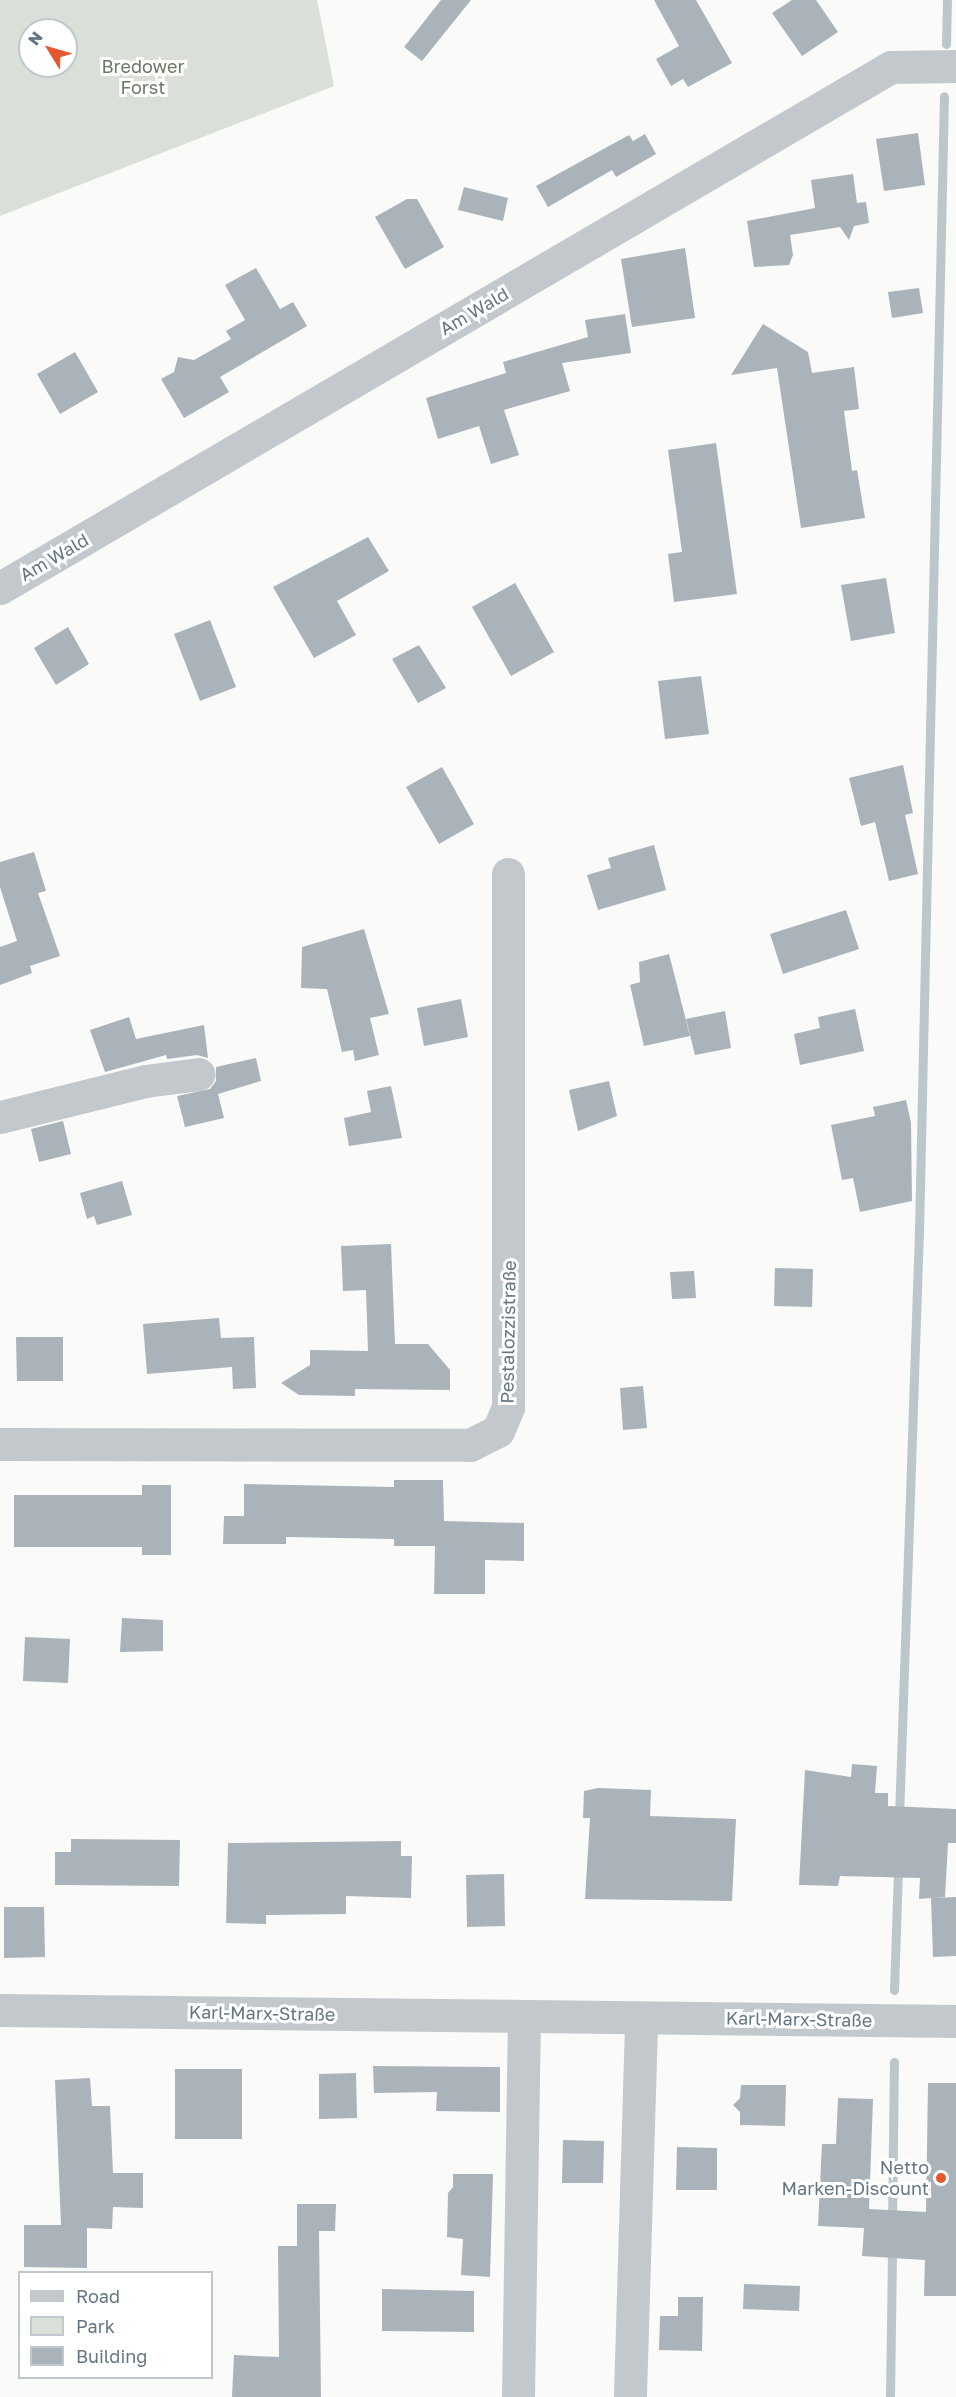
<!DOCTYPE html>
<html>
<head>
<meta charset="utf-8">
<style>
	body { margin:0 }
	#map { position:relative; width:956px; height:2397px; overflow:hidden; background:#fafaf8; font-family:"Golos Text",sans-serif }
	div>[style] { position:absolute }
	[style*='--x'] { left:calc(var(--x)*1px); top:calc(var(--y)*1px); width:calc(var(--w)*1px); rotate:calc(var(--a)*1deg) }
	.green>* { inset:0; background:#dadfd7 }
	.stream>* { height:9px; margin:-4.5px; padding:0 4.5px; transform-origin:4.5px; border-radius:4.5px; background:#bbc7cb }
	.building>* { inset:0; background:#aab3b9 }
	.minor>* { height:33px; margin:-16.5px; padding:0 16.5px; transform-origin:16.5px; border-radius:16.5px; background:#c3c8cc }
	.dots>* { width:16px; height:16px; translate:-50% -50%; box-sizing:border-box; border:3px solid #fff; border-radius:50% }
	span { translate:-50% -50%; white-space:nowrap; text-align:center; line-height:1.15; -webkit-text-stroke:6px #fff; paint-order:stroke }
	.park-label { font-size:18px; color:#687a64 }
	.street-label { font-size:18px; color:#657683 }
	.poi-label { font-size:18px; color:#657683 }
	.right { translate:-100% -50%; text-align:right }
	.legend { position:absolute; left:18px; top:2271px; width:195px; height:108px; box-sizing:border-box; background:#fff; border:2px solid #c1c8cd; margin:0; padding:8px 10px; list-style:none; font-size:18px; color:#657683 }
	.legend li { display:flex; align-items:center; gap:12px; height:30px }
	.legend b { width:30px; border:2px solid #c1c8cd }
	.north { position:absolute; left:18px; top:18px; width:60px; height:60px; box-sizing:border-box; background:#fff; border:2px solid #c1c8cd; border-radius:50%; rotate:307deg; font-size:16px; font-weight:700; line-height:24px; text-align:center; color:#657683 }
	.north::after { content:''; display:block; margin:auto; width:21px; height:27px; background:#e4572e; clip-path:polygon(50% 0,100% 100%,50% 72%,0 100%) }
</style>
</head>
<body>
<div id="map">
	<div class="green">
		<i style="clip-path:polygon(evenodd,0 0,317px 0,334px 86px,0 216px,0 0,30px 30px,66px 30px,66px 66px,30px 66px,30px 30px)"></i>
	</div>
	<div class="stream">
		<i style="--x:946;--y:44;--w:44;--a:-88.7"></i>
		<i style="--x:899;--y:1818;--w:586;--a:-88.05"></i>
		<i style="--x:919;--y:1232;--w:1136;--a:-88.74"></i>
		<i style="--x:894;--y:1990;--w:122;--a:-88.1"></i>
		<i style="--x:892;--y:2222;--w:160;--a:-89.3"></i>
		<i style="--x:890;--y:2397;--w:149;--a:-89.2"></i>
	</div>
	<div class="building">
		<i style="clip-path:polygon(441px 0,471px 0,422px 61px,404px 47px)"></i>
		<i style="clip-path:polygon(654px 0,696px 0,732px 63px,688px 87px,683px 79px,671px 86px,656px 59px,679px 46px)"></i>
		<i style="clip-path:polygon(792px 0,816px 0,838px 32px,802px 56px,772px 13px)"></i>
		<i style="clip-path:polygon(918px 133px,925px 185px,884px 191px,876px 139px)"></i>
		<i style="clip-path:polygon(645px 134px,656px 154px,616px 177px,612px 170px,548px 207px,536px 186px,629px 135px,633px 141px)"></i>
		<i style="clip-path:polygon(853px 174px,857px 203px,866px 202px,869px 223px,854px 226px,849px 240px,840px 227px,790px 235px,793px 255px,789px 265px,754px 267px,747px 221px,815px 208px,811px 180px)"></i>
		<i style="clip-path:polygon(464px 187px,508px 198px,503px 221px,458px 210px)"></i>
		<i style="clip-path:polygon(407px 199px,417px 199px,444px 247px,405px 269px,375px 217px)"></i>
		<i style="clip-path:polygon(685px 248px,695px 318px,632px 327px,621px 259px)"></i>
		<i style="clip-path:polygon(256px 268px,280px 309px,293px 302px,307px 326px,220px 377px,229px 392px,184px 418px,161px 379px,174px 372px,178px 357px,194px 360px,231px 339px,226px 331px,245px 320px,225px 285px)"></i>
		<i style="clip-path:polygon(919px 288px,923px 313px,892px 318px,888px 292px)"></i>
		<i style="clip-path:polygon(625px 314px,631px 353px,562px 363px,570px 391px,504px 410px,519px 455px,491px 464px,479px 426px,438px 439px,426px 398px,506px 373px,503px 362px,588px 337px,585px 320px)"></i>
		<i style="clip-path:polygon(763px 324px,808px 352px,812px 373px,854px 367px,859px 409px,844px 411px,852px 471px,857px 470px,865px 518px,801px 528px,777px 368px,731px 375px)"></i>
		<i style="clip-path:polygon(75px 352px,98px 392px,60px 414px,37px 374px)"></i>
		<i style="clip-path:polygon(716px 443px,737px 594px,674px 602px,668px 554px,682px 552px,668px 450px)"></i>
		<i style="clip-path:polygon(368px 537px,389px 571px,337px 601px,356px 635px,314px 658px,273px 587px)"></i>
		<i style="clip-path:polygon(886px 578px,895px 633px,851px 641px,841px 585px)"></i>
		<i style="clip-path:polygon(515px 583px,554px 652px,511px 676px,472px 607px)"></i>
		<i style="clip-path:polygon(210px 620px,236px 687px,200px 701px,174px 634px)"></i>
		<i style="clip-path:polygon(68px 627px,89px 664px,56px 685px,34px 648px)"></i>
		<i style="clip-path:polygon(419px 645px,446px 688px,418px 703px,392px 659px)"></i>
		<i style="clip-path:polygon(701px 676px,709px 734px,665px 739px,658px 681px)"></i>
		<i style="clip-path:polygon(903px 765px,913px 813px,905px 815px,918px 874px,889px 881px,875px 822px,861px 826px,849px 778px)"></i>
		<i style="clip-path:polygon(442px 767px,474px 824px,439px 844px,406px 787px)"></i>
		<i style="clip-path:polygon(654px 845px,666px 890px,598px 910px,587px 875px,611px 868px,608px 858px)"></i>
		<i style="clip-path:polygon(34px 852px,46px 891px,38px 893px,60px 956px,30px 966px,32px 973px,0 985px,0 947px,17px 941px,0 887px,0 862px)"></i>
		<i style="clip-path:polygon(846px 910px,859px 949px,783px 974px,770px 934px)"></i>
		<i style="clip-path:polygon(364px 929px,389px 1014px,370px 1018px,379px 1055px,355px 1061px,353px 1050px,342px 1052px,327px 989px,301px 988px,302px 947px)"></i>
		<i style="clip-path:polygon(669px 954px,690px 1036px,644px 1046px,630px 985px,640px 982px,639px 962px)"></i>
		<i style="clip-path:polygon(461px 999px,468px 1037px,424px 1046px,417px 1008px)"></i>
		<i style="clip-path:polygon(855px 1009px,864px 1051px,800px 1065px,794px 1034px,820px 1028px,818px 1017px)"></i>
		<i style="clip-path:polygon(725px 1011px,731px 1048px,695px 1055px,686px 1019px)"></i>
		<i style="clip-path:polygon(129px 1017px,136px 1039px,204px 1025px,208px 1058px,197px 1055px,167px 1059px,166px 1055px,105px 1072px,90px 1030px)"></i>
		<i style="clip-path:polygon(256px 1058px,261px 1081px,218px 1094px,224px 1118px,185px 1127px,177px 1096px,210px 1089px,216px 1081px,216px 1067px)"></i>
		<i style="clip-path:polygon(609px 1081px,617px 1116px,578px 1131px,569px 1090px)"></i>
		<i style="clip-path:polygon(391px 1086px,402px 1138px,349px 1146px,344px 1118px,371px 1112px,367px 1091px)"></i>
		<i style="clip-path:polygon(906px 1100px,911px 1123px,912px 1201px,860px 1212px,853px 1178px,842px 1180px,831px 1125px,875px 1116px,873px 1107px)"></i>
		<i style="clip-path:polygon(63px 1121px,71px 1154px,39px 1162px,31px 1129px)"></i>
		<i style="clip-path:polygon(122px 1181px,132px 1215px,97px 1225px,94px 1216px,87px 1219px,80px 1193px)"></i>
		<i style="clip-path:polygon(391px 1244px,395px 1344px,428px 1344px,450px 1370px,450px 1390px,355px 1389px,355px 1396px,299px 1395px,281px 1383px,310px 1365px,310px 1350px,368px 1351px,366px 1290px,343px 1291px,341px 1246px)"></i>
		<i style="clip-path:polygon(775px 1268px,813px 1269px,812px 1307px,774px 1306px)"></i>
		<i style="clip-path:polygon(694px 1271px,696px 1298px,672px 1299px,670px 1272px)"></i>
		<i style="clip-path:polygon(219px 1318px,221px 1338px,254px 1337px,256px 1388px,233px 1389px,232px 1367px,147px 1374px,143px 1324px)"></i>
		<i style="clip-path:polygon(16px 1337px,63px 1337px,63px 1381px,17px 1381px)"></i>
		<i style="clip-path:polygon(643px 1386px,647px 1428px,623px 1430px,620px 1388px)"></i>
		<i style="clip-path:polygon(394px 1480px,443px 1480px,444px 1521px,524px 1523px,524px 1561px,485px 1560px,485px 1594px,434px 1594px,435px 1546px,394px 1546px,394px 1539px,286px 1537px,286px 1544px,223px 1544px,224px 1516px,244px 1516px,244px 1484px,394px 1487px)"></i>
		<i style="clip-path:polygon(142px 1485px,171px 1485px,171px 1555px,142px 1555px,142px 1547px,14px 1547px,14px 1495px,142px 1495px)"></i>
		<i style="clip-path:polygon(122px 1618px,163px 1620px,163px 1651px,120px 1652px)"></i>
		<i style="clip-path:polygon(25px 1637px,70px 1639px,68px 1683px,23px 1681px)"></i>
		<i style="clip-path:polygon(852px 1764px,877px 1766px,875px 1793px,888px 1793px,888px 1806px,956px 1809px,956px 1843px,948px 1843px,945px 1897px,935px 1898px,956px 1897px,956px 1956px,933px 1957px,931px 1898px,919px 1899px,920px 1878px,840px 1876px,838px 1886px,799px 1885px,805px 1770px,851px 1777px)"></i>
		<i style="clip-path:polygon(598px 1788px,651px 1790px,650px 1816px,736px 1819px,732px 1901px,585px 1899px,590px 1818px,583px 1818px,584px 1791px)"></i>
		<i style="clip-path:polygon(71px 1839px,180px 1840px,179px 1886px,55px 1885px,55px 1852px,71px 1852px)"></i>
		<i style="clip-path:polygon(401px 1841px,401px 1856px,412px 1856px,411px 1898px,346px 1896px,346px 1914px,266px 1915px,266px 1924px,226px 1923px,228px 1843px)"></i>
		<i style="clip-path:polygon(504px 1874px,505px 1926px,467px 1927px,466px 1875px)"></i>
		<i style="clip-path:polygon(4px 1907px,44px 1907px,45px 1957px,4px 1958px)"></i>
		<i style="clip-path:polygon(373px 2066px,500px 2067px,500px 2112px,436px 2111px,437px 2092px,374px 2093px)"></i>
		<i style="clip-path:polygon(175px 2069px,242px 2069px,242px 2139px,175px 2139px)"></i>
		<i style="clip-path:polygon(356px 2073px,357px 2118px,319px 2119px,319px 2074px)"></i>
		<i style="clip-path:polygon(90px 2078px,92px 2106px,110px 2106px,113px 2173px,143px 2173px,143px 2208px,113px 2207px,112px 2229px,87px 2228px,87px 2268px,24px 2267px,24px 2225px,61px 2225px,55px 2080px)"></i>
		<i style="clip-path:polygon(928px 2083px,956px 2083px,956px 2296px,924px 2296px,925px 2260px,862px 2256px,864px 2228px,818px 2226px,822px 2144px,836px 2144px,838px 2098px,873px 2099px,869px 2209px,926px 2212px)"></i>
		<i style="clip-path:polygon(741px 2085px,786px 2085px,785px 2126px,740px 2125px,740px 2112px,733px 2105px,740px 2098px)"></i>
		<i style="clip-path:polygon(563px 2140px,604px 2141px,603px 2183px,562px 2183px)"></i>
		<i style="clip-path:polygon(677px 2147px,717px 2148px,717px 2190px,676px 2190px)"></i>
		<i style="clip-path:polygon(453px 2174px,493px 2174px,490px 2277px,461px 2275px,463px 2239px,447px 2237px,448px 2193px,453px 2187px)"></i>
		<i style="clip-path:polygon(297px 2204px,336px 2204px,335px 2231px,319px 2231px,321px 2397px,232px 2397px,234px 2355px,279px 2357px,278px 2246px,297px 2246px)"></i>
		<i style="clip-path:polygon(744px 2284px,800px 2286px,799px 2311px,743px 2309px)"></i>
		<i style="clip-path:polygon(382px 2289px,474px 2291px,474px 2332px,382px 2331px)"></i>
		<i style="clip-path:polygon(678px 2297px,703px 2297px,702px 2351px,659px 2350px,660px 2316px,678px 2316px)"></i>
	</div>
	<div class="minor">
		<i style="--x:0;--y:588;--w:1032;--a:-30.32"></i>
		<i style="--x:891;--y:67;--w:65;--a:-0.9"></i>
		<i style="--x:0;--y:1117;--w:149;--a:-13.9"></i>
		<i style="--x:145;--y:1081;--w:54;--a:-7.4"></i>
		<i style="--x:0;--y:1444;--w:470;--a:0.1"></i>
		<i style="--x:470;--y:1445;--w:31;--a:-27"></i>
		<i style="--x:498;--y:1431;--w:26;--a:-67"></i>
		<i style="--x:508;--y:1407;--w:533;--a:-90"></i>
		<i style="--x:0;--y:2010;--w:956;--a:0.66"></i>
		<i style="--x:630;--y:2395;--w:377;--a:-88.3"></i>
		<i style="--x:518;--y:2397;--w:381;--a:-89.1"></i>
	</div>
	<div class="dots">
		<i style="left:941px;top:2178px;background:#e4572e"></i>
	</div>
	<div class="park-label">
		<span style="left:143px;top:77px">Bredower<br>Forst</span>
	</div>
	<div class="street-label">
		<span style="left:474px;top:311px;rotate:-30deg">Am Wald</span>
		<span style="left:54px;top:557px;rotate:-30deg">Am Wald</span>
		<span style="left:508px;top:1332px;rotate:-89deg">Pestalozzistraße</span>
		<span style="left:262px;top:2013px;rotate:1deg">Karl-Marx-Straße</span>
		<span style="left:799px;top:2019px;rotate:1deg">Karl-Marx-Straße</span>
	</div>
	<div class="poi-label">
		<span class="right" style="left:929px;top:2178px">Netto<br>Marken-Discount</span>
	</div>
	<ul class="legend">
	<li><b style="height:8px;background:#c3c8cc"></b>Road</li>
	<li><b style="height:16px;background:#dadfd7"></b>Park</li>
	<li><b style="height:16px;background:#aab3b9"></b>Building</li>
	</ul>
	<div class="north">N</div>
</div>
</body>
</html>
